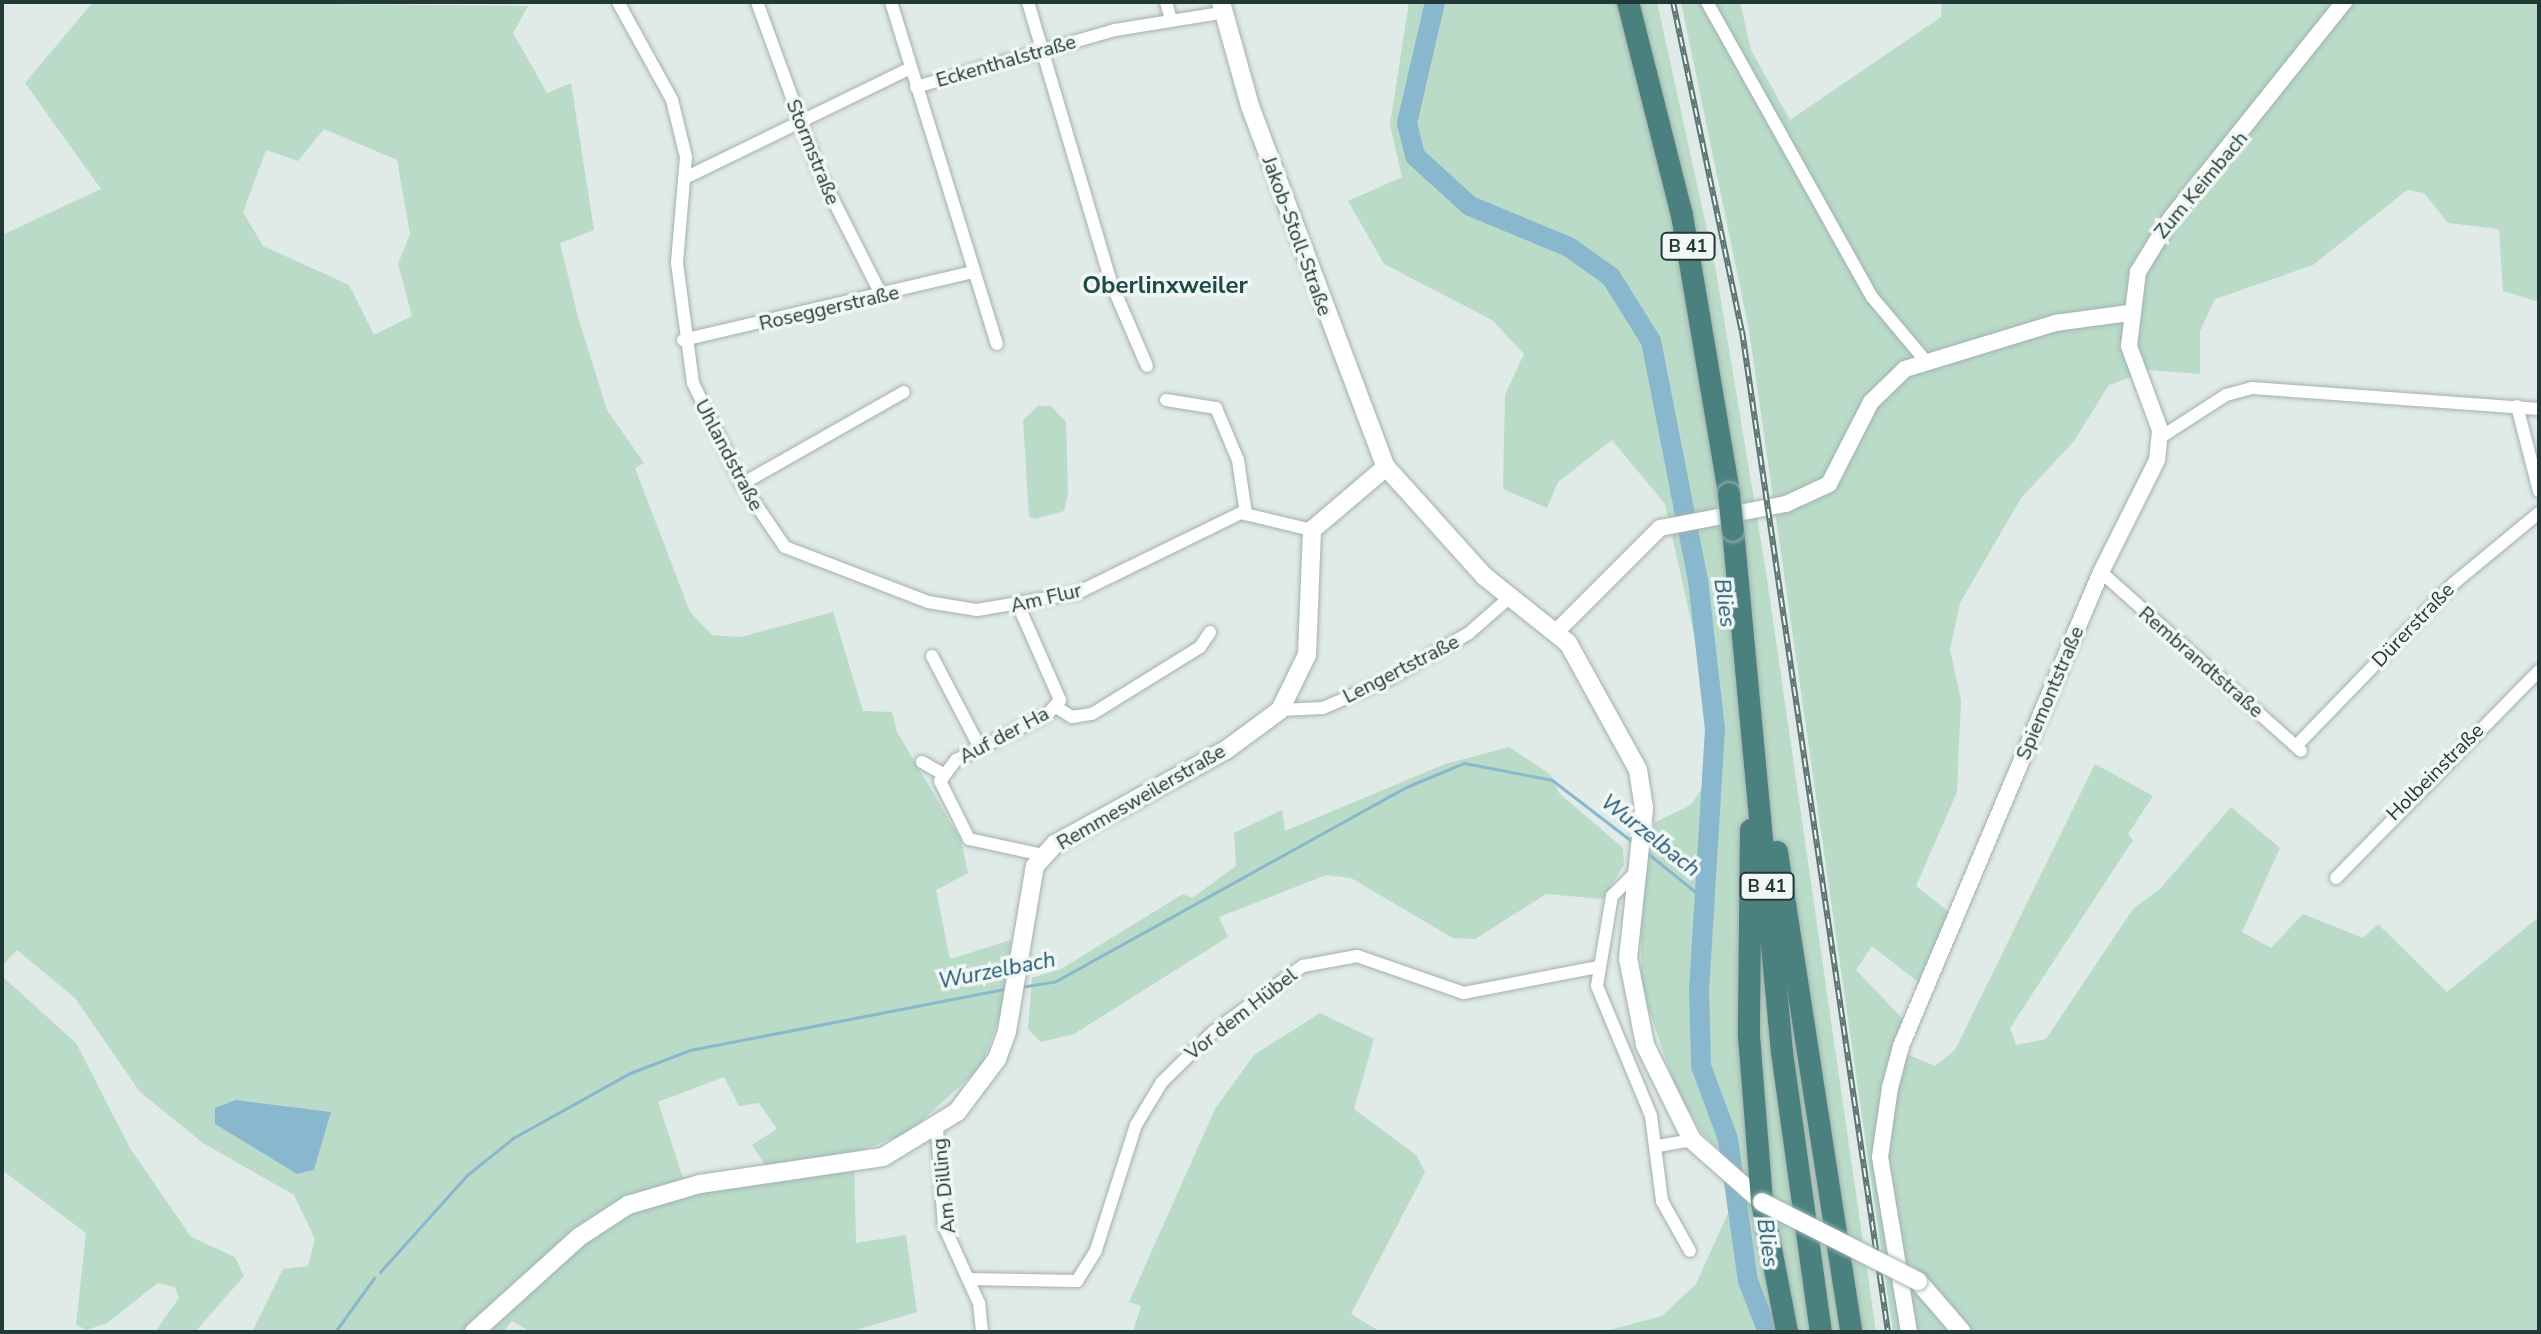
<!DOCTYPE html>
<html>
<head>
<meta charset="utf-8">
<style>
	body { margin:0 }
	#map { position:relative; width:2541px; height:1334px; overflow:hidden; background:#e0eae7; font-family:"Nunito Sans",sans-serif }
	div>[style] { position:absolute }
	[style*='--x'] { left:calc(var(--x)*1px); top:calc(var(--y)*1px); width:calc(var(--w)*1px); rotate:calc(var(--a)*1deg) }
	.green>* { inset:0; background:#b9dbc8 }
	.water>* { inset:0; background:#89b7ce }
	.stream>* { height:3px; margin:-1.5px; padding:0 1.5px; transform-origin:1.5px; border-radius:1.5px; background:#89b7ce }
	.river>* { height:20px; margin:-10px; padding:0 10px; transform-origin:10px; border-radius:10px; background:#89b7ce }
	.roads { filter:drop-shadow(0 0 2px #a3b1af) drop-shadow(0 0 2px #a3b1af) }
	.minor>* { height:12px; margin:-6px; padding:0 6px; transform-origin:6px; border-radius:6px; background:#fff }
	.tertiary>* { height:16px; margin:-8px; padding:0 8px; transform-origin:8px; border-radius:8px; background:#fff }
	.secondary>* { height:18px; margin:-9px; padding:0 9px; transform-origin:9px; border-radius:9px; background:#fff }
	.trunk>* { height:22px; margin:-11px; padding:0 11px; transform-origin:11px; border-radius:11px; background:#4a817e }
	.rail>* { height:6px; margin-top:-3px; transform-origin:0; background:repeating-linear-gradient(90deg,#f0f7f5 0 9px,#5b7573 0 18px); box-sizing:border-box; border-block:2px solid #5b7573 }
	.bridges { filter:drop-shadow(0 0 2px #9fb5b1) drop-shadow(0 0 2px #9fb5b1) }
	.secondary-bridge>* { height:18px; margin:-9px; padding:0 9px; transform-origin:9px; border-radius:9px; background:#fff }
	.trunk-bridge>* { height:22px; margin:-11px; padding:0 11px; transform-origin:11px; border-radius:11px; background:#4a817e }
	span { translate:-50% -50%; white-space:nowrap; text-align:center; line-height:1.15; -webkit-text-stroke:7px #f0f7f5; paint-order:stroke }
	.shield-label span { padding:2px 6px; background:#f0f7f5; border:2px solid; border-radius:6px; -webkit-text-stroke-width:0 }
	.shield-label { font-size:18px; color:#213937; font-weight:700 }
	.street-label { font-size:20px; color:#213937 }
	.water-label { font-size:22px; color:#1e5673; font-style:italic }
	.quarter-label { font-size:24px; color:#1e4a47; font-weight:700 }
	.frame { position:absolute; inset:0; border:4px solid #213937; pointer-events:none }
</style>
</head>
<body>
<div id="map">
	<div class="green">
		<i style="clip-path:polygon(evenodd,93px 2px,528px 6px,513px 33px,547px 93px,571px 83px,594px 230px,560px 243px,578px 317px,607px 410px,644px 463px,635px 468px,690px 612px,712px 635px,741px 637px,833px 612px,863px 711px,892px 712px,897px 732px,961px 840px,968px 873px,936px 890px,950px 959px,1011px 940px,1004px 1005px,981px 1067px,908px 1133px,854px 1153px,856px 1243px,906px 1235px,917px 1312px,849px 1332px,531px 1332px,512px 1321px,503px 1332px,252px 1332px,283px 1269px,308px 1266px,315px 1239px,294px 1195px,203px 1143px,140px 1092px,75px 998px,17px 950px,2px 966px,2px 235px,101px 189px,25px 83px,93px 2px,324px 129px,397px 160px,410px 234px,398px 264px,412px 316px,374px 335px,349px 285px,263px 246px,243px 212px,266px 150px,298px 161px,324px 129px,93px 2px,724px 1077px,739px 1106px,759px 1103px,777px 1129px,752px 1145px,766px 1166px,683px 1178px,658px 1102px,724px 1077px,93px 2px,236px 1100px,331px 1112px,314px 1170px,297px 1174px,215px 1124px,236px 1100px)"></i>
		<i style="clip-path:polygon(1409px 2px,1657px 2px,1716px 271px,1766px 572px,1876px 1332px,1602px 1332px,1662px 1316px,1696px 1284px,1733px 1202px,1736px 1167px,1702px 1133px,1676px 1089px,1641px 987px,1641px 894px,1654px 823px,1691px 805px,1702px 788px,1706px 730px,1698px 652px,1665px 504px,1612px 440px,1558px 482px,1547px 508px,1503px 489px,1505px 395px,1524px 354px,1492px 320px,1384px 264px,1348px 201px,1402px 177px,1390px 125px)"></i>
		<i style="clip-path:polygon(1681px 2px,1740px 2px,1751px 50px,1790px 120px,1941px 17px,1942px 2px,2539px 2px,2539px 302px,2503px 291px,2499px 229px,2448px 223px,2424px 193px,2407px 190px,2313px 265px,2215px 299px,2200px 331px,2200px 374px,2150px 370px,2109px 385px,2074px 441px,2021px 498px,1960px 603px,1950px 650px,1961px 700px,1957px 792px,1916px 886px,1949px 912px,1918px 982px,1872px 946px,1856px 970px,1903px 1019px,1893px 1048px,1935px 1066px,1955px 1050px,2095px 764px,2153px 796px,2128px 834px,2133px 840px,2010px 1028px,2016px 1045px,2046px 1039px,2133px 909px,2160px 889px,2231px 807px,2280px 848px,2242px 932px,2271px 948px,2303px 914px,2363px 938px,2378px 924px,2447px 992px,2539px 917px,2539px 1332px,1893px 1332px,1749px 330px)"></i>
		<i style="clip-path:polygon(1038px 406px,1051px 406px,1066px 422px,1068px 493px,1064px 511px,1035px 519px,1029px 517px,1023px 420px)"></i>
		<i style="clip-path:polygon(1509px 747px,1550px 774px,1559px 793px,1623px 848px,1624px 865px,1603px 899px,1546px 894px,1475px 939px,1453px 938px,1351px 878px,1326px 875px,1219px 917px,1228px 937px,1074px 1034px,1041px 1042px,1028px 1029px,1032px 978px,1061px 969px,1183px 894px,1192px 898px,1236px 866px,1234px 833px,1282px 810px,1285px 831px,1445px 764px)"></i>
		<i style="clip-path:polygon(2px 976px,76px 1043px,130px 1148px,191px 1237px,235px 1257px,244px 1276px,195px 1332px,155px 1332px,179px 1298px,175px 1287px,158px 1283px,107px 1323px,87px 1330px,76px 1325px,86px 1233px,2px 1170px)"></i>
		<i style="clip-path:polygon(1320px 1013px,1374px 1039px,1354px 1109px,1416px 1155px,1425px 1172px,1351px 1314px,1381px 1332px,1133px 1332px,1141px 1306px,1129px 1302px,1215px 1109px,1254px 1055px)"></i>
	</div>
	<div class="water">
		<i style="clip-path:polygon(236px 1100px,331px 1112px,314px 1170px,297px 1174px,215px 1124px,215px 1108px)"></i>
	</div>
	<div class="stream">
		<i style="--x:1646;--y:852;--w:75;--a:39"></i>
		<i style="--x:1020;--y:987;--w:36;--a:-9"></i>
		<i style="--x:1056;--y:981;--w:400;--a:-29"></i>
		<i style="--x:1406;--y:787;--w:63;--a:-22.5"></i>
		<i style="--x:1464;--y:763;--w:90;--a:10.9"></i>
		<i style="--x:1552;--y:780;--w:103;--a:37.5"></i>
		<i style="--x:380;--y:1272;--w:130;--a:-48.1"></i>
		<i style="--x:467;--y:1175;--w:59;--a:-38.8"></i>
		<i style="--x:513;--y:1138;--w:134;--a:-29.1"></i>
		<i style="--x:630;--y:1073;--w:64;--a:-21"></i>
		<i style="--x:690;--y:1050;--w:324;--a:-11"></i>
		<i style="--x:335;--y:1332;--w:67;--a:-54.2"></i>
	</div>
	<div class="river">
		<i style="--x:1435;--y:2;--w:124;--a:103"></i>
		<i style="--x:1407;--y:123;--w:34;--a:76"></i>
		<i style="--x:1415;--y:156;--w:74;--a:42.3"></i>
		<i style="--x:1470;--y:206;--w:107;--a:22.5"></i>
		<i style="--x:1569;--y:247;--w:52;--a:35.5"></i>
		<i style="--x:1611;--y:277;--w:75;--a:58"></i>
		<i style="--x:1651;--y:341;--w:244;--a:78.9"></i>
		<i style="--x:1698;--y:580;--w:150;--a:83.5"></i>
		<i style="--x:1715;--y:729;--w:258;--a:93.5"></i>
		<i style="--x:1699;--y:987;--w:79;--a:88.5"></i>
		<i style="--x:1701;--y:1066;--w:78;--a:69.7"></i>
		<i style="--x:1728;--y:1139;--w:143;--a:82"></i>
		<i style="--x:1748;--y:1281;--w:55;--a:68.6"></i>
	</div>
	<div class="roads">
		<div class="minor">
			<i style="--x:618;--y:2;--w:112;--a:61.1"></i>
			<i style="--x:672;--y:100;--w:59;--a:76.2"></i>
			<i style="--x:686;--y:157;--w:106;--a:94.9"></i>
			<i style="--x:677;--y:263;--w:121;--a:82.4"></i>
			<i style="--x:693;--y:383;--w:112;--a:64.1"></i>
			<i style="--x:742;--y:484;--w:76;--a:55.7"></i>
			<i style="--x:785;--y:547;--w:153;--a:21"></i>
			<i style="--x:928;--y:602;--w:50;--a:9.3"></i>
			<i style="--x:977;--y:610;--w:101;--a:-9.6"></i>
			<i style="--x:1077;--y:593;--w:182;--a:-26"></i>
			<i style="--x:1241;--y:513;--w:73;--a:13.5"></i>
			<i style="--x:757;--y:2;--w:183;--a:69.9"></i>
			<i style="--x:820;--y:174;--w:137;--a:63.1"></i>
			<i style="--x:891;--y:2;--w:358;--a:72.8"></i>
			<i style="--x:1028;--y:2;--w:295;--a:73.5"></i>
			<i style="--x:1112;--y:285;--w:88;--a:66.6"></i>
			<i style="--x:1166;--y:2;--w:19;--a:74"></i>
			<i style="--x:1707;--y:2;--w:338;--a:60.8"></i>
			<i style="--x:1872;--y:297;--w:81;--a:50"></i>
			<i style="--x:916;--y:87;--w:207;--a:-16"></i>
			<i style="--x:1115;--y:30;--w:106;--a:-9.2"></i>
			<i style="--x:689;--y:176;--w:246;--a:-26"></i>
			<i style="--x:683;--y:340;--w:299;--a:-13.2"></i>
			<i style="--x:1166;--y:400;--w:51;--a:9.1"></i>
			<i style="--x:1216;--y:408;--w:56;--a:67.1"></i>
			<i style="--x:1238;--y:460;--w:55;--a:81.6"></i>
			<i style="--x:2517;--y:406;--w:88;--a:75.5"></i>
			<i style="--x:2161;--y:437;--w:77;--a:-32.9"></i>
			<i style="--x:2226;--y:395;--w:27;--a:-15"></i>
			<i style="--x:2252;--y:388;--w:288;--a:4.2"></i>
			<i style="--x:742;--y:484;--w:186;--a:-29.6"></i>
			<i style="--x:2101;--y:572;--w:268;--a:41.8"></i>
			<i style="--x:1019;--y:607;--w:102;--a:66.2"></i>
			<i style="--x:1060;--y:700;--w:18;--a:131"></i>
			<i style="--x:1048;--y:714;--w:103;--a:153.4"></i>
			<i style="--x:956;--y:760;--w:26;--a:127"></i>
			<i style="--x:940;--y:781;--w:65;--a:63.4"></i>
			<i style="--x:969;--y:839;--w:76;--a:12.2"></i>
			<i style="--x:932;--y:656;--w:104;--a:62.4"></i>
			<i style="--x:1056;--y:707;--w:19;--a:32"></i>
			<i style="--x:1072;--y:717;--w:20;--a:-9"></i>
			<i style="--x:1092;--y:714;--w:127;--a:-31.8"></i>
			<i style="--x:1200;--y:647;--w:18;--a:-56"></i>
			<i style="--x:1280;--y:710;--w:43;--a:-2.7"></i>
			<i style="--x:1323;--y:708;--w:68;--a:-23.5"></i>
			<i style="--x:1385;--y:681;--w:97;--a:-29.7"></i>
			<i style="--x:1469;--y:633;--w:53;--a:-41.2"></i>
			<i style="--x:2296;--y:746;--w:227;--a:-45.9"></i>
			<i style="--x:2454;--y:583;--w:110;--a:-39.5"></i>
			<i style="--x:922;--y:762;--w:22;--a:30"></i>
			<i style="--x:1634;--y:874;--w:31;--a:135"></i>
			<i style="--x:1612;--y:896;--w:91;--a:99.5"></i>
			<i style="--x:1597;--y:986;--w:141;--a:67.4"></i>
			<i style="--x:1651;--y:1116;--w:86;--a:82.6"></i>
			<i style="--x:1662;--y:1201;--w:57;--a:60.8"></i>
			<i style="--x:2336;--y:878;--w:290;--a:-45.6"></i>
			<i style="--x:937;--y:1129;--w:97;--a:85.9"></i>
			<i style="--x:944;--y:1226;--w:85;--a:65.6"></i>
			<i style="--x:979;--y:1303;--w:29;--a:84"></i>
			<i style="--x:1658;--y:1146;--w:35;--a:-10"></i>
			<i style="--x:968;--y:1279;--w:109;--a:1.1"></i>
			<i style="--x:1077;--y:1281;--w:36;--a:-58"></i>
			<i style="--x:1096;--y:1250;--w:131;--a:-72.3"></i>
			<i style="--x:1136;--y:1125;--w:50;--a:-58.8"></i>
			<i style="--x:1162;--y:1082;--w:71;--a:-44.4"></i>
			<i style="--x:1213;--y:1032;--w:112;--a:-36.3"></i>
			<i style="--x:1303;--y:966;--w:55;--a:-10.5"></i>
			<i style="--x:1357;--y:956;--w:113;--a:19.1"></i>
			<i style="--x:1464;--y:993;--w:136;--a:-11"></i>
		</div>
		<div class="tertiary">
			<i style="--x:1556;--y:632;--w:147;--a:-45"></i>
			<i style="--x:1660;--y:528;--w:128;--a:-10.8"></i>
			<i style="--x:1786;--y:504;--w:47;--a:-24.9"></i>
			<i style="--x:1829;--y:484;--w:92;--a:-62.9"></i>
			<i style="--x:1871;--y:402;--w:47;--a:-44.1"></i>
			<i style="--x:1905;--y:369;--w:157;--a:-17"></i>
			<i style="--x:2055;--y:323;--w:75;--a:-7.7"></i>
			<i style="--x:1909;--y:1332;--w:177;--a:-99.4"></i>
			<i style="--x:1880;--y:1157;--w:70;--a:-81.8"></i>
			<i style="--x:1890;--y:1088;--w:43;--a:-75.3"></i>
			<i style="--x:1901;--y:1046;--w:514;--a:-67.12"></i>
			<i style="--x:2101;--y:572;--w:125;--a:-63.4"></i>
			<i style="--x:2157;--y:460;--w:30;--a:-84"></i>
			<i style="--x:2160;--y:430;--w:90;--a:-110.3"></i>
			<i style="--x:2129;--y:346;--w:75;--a:-83.1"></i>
			<i style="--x:2138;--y:272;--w:63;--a:-58.6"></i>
			<i style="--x:2171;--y:218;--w:277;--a:-51.3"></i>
		</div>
		<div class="secondary">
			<i style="--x:1221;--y:2;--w:108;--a:74.4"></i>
			<i style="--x:1250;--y:106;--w:386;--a:69.4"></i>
			<i style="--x:1386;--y:467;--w:147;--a:48"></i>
			<i style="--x:1484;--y:576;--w:107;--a:38.6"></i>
			<i style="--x:1568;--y:643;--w:145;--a:61.1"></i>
			<i style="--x:1638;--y:770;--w:39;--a:81"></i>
			<i style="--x:1644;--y:809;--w:150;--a:96.1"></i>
			<i style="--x:1628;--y:958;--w:89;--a:78.9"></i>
			<i style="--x:1645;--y:1045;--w:106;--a:63.7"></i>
			<i style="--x:1692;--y:1140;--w:94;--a:41.5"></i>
			<i style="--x:1918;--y:1281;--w:67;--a:49.2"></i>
			<i style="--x:474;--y:1332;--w:142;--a:-42.1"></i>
			<i style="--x:579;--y:1237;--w:59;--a:-33.1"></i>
			<i style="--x:628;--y:1205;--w:75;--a:-16.3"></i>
			<i style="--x:700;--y:1184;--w:185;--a:-8.4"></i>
			<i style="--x:883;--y:1157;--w:87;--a:-31.3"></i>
			<i style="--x:957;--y:1112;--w:66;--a:-53"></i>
			<i style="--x:997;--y:1059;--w:30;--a:-70"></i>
			<i style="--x:1007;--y:1031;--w:167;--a:-80.4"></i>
			<i style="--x:1035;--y:866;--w:30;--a:-48"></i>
			<i style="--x:1055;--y:844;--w:195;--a:-28.8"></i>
			<i style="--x:1226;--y:750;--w:67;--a:-36.5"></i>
			<i style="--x:1280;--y:710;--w:61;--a:-63.9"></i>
			<i style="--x:1307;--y:655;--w:125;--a:-87.7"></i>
			<i style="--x:1312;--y:530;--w:97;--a:-40.4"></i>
		</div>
		<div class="trunk">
			<i style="--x:1628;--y:2;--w:220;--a:75.8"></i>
			<i style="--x:1682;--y:215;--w:283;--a:80.4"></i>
			<i style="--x:1733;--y:530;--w:524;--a:84.64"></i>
			<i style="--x:1782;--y:1052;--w:283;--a:82.1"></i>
			<i style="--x:1751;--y:830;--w:206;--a:90.6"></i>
			<i style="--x:1749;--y:1036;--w:167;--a:85.5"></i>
			<i style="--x:1762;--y:1202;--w:132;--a:79.1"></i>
			<i style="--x:1777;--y:852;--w:486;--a:81.2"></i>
		</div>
	</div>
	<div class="rail">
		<i style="--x:1673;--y:2;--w:336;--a:78.2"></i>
		<i style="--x:1742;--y:331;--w:1012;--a:81.7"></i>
	</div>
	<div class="bridges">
		<div class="secondary-bridge">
			<i style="--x:1762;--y:1202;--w:175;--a:26.9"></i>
		</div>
		<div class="trunk-bridge">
			<i style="--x:1729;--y:494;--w:36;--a:84"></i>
		</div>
	</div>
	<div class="shield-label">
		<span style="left:1688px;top:246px">B 41</span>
		<span style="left:1767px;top:886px">B 41</span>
	</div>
	<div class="street-label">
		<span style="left:1006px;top:61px;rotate:-16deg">Eckenthalstraße</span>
		<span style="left:813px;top:152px;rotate:68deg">Stormstraße</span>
		<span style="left:2201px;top:185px;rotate:-50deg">Zum Keimbach</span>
		<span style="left:1297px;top:236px;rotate:70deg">Jakob-Stoll-Straße</span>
		<span style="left:829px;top:308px;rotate:-13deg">Roseggerstraße</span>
		<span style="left:729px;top:455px;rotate:62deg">Uhlandstraße</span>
		<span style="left:1046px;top:598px;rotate:-13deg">Am Flur</span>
		<span style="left:2413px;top:625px;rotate:-46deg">Dürerstraße</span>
		<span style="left:2201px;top:662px;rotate:41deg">Rembrandtstraße</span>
		<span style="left:1401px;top:669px;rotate:-27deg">Lengertstraße</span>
		<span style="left:2050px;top:693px;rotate:-67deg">Spiemontstraße</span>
		<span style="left:1004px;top:735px;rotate:-28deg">Auf der Ha</span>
		<span style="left:2435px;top:772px;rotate:-45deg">Holbeinstraße</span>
		<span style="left:1141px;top:797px;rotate:-30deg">Remmesweilerstraße</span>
		<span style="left:1241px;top:1014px;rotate:-38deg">Vor dem Hübel</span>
		<span style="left:944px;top:1186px;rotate:-96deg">Am Dilling</span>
	</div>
	<div class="water-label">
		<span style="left:1724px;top:603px;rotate:82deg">Blies</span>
		<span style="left:1650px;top:836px;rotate:38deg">Wurzelbach</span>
		<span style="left:997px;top:971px;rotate:-11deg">Wurzelbach</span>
		<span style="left:1767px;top:1243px;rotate:82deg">Blies</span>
	</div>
	<div class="quarter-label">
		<span style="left:1165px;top:286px">Oberlinxweiler</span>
	</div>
	<div class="frame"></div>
</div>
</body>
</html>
